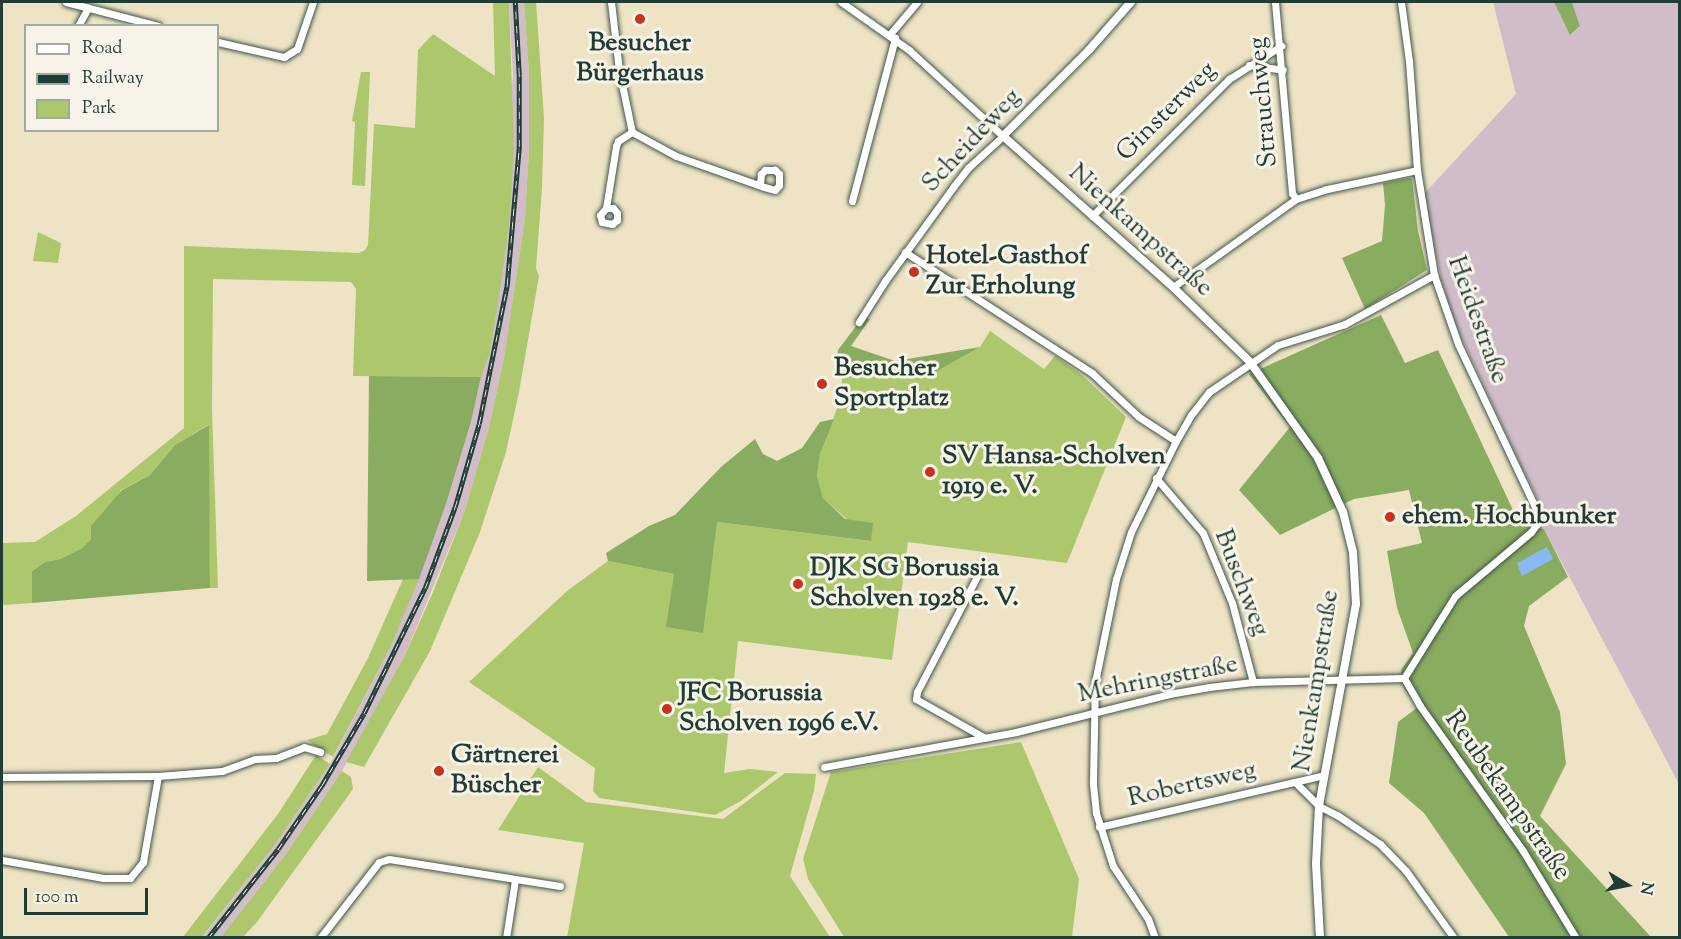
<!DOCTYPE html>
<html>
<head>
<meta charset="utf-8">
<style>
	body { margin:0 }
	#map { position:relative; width:1681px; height:939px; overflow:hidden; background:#eee3c5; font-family:"Sorts Mill Goudy",serif }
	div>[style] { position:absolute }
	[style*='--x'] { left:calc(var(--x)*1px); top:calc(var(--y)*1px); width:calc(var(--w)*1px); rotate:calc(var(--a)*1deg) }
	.industrial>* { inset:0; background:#d1bdca }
	.green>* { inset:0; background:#adc76d }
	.forest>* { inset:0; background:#8aac60 }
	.water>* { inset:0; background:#89b9f4 }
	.roads { filter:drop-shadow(0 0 2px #3e564a) drop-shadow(0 0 2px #3e564a) }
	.minor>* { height:7px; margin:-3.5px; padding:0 3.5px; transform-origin:3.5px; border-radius:3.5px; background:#fff }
	.tertiary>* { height:8px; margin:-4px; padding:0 4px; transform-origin:4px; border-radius:4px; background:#fff }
	.rail>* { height:4.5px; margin-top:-2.25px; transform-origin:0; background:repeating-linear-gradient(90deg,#f7f3e8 0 7px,#1f3d34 0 14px); box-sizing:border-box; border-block:2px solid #1f3d34 }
	.dots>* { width:16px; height:16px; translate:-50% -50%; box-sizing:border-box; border:3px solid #f7f3e8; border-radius:50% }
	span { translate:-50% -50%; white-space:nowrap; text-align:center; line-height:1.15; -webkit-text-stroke:6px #f7f3e8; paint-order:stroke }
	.poi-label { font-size:26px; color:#1f3d34; font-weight:700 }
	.left { translate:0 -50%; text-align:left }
	.street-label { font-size:26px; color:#1f3d34 }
	.frame { position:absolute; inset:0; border:3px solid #1f3d34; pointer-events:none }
	.legend { position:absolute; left:24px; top:24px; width:195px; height:108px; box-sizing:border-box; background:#f7f3e8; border:2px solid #a1aaa0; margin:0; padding:8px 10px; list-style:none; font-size:18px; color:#1f3d34 }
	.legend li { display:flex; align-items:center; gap:12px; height:30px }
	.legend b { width:30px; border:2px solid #a1aaa0 }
	.north { position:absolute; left:1597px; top:855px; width:60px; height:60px; -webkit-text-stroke:4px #f7f3e8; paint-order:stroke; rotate:100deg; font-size:16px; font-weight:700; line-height:24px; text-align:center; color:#1f3d34 }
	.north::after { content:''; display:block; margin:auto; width:21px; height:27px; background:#1f3d34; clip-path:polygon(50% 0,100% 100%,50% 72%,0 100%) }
	.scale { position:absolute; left:24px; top:888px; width:124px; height:27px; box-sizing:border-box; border:3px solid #1f3d34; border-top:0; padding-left:8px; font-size:18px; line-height:21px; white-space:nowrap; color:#1f3d34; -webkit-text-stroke:4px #f7f3e8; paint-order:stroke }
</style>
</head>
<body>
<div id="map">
	<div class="industrial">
		<i style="clip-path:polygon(509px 2px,524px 2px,529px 74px,529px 148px,525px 218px,504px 358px,489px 427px,465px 510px,405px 655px,342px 771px,285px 855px,221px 937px,202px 938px,274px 846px,330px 764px,390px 648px,446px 504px,471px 422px,481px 377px,513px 76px)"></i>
		<i style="clip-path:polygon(1493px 2px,1554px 2px,1571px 35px,1580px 26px,1572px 2px,1679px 2px,1679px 784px,1544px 529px,1547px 516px,1521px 466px,1455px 323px,1442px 283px,1423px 195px,1516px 94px)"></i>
	</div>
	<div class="green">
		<i style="clip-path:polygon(493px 2px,509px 2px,514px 146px,510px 217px,501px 284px,490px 352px,481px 377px,353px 376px,356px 289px,351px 282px,213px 279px,212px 409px,218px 588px,210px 588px,208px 425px,175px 445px,150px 475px,121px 490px,91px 539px,82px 548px,60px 559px,45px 562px,32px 571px,32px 603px,4px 605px,2px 602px,2px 543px,35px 542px,76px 516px,184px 428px,184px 246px,359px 253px,365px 250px,368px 245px,374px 124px,415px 128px,418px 50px,433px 34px,495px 76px)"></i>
		<i style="clip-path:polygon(524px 2px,536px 2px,544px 118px,542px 188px,536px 268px,539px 276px,519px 392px,506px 452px,480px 532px,430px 651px,364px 767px,346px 762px,405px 655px,433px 592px,465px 510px,489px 427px,504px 358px,525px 218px,529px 148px,529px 74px)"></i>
		<i style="clip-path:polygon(361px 72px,370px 72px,365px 186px,352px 185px,355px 122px,352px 121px)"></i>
		<i style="clip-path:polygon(38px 232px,61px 243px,58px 263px,33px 261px)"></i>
		<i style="clip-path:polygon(990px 331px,1044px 369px,1055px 356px,1082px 375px,1126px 417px,1067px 563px,908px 542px,892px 660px,738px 641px,724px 773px,750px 769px,778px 772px,741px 801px,715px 815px,599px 798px,593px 791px,595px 768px,469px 682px,567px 591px,608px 561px,674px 574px,717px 522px,871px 541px,823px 498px,817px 476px,820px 454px,839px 403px,844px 365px,927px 377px,980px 347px)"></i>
		<i style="clip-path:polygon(403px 579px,419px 579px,390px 648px,333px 757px,307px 740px,327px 734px,367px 660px)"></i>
		<i style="clip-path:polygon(1021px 742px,1079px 879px,1072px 937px,1074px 937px,844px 937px,808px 879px,803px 859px,831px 772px)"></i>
		<i style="clip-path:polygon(316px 755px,330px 764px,274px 846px,202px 937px,183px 937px,278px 814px)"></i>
		<i style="clip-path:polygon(538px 767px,586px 802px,723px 819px,785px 773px,816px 774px,814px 791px,790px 876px,830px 937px,567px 937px,584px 843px,498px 830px)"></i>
		<i style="clip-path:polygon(342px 771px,351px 777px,353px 789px,257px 922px,243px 937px,221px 937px,285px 855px)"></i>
	</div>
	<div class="forest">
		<i style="clip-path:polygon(1554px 2px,1572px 2px,1580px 26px,1570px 35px)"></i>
		<i style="clip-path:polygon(1409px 178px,1412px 179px,1418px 231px,1427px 270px,1365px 309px,1342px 258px,1382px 241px,1385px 205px,1383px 183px)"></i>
		<i style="clip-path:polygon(1381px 315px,1405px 363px,1438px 350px,1520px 525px,1544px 529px,1568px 577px,1529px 606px,1524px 626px,1560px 712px,1566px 764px,1540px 816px,1651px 937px,1509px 937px,1424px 813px,1389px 783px,1398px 722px,1418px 707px,1404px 688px,1401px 670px,1413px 653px,1397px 608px,1387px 551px,1422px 543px,1409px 490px,1354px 499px,1280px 535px,1239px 490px,1290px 427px,1249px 374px)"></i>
		<i style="clip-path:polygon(863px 317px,870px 319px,851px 346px,895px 361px,980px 347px,927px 377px,840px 364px,837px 359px,838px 350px)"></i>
		<i style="clip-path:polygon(369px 376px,481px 377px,471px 422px,446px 504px,419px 579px,367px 581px)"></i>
		<i style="clip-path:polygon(834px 419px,820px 454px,817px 476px,823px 498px,845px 519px,873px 523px,871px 541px,717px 522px,703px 633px,666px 627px,674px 574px,608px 561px,606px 553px,649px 526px,675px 515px,721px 467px,755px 439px,763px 454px,777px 461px,802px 448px,820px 422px)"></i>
		<i style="clip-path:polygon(209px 425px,210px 588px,32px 603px,32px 571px,45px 562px,60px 559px,82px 548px,91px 539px,91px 526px,122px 490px,150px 475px,175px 445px)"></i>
	</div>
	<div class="water">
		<i style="clip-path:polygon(1547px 547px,1553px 559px,1522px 576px,1517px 563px)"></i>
	</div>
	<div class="roads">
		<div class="minor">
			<i style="--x:66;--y:2;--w:95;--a:14.6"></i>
			<i style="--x:611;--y:2;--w:68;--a:83.3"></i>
			<i style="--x:619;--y:70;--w:63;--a:78.2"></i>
			<i style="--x:632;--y:132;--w:50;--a:28.6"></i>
			<i style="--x:676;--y:156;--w:93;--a:19.4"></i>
			<i style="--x:764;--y:187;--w:11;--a:15"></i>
			<i style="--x:775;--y:190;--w:6;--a:-51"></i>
			<i style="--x:779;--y:185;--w:11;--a:-90"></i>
			<i style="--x:779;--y:174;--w:6;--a:-135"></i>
			<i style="--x:775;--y:170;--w:10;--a:180"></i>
			<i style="--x:765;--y:170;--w:6;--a:135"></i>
			<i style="--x:761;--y:174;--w:10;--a:96"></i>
			<i style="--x:841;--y:2;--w:83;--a:35.2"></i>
			<i style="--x:909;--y:50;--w:127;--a:42.5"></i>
			<i style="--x:1003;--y:136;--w:47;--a:137.6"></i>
			<i style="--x:968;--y:168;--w:23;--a:128"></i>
			<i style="--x:954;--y:186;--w:117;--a:126"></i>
			<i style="--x:885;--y:281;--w:49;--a:122.4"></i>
			<i style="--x:1275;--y:2;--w:192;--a:84.9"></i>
			<i style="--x:1292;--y:193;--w:7;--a:56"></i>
			<i style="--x:1401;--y:2;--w:60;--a:82.3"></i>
			<i style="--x:1409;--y:61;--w:109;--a:85.8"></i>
			<i style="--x:1417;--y:170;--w:106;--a:80.8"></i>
			<i style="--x:1434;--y:275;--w:73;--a:70.8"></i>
			<i style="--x:1458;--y:344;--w:187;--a:64.7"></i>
			<i style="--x:1538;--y:513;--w:11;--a:95"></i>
			<i style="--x:1537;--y:524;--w:10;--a:127"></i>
			<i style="--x:1531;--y:532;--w:99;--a:139.9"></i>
			<i style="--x:1455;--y:596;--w:97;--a:121.9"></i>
			<i style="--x:78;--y:26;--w:21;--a:-61"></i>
			<i style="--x:890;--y:34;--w:42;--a:-49.8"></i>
			<i style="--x:218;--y:42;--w:68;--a:12.8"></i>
			<i style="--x:284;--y:57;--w:15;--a:-32"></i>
			<i style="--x:297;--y:49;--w:50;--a:-71.2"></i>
			<i style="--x:1249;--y:65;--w:34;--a:8"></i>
			<i style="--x:852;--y:201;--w:169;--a:-75.2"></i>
			<i style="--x:606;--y:208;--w:7;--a:0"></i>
			<i style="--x:613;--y:208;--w:6;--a:51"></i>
			<i style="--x:617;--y:213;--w:7;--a:90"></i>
			<i style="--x:617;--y:220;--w:6;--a:141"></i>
			<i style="--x:612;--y:224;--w:10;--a:-169"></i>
			<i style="--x:602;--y:222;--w:7;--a:-106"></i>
			<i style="--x:600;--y:215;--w:9;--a:-49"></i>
			<i style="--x:606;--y:208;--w:63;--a:-80.8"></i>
			<i style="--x:616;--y:146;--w:5;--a:-68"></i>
			<i style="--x:618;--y:141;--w:17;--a:-33"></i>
			<i style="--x:1092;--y:216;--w:194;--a:-45"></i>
			<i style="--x:1229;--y:79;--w:62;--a:-32.4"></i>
			<i style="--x:905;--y:252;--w:223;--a:32.9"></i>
			<i style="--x:1092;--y:373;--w:64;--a:43.1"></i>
			<i style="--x:1139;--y:417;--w:44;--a:33"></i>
			<i style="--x:1173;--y:287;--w:151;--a:-35.6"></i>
			<i style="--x:1296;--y:199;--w:33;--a:-18"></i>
			<i style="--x:1327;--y:189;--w:92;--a:-11.9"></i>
			<i style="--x:1156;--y:478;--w:72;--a:49.5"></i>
			<i style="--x:1203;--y:533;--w:76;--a:67.5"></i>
			<i style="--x:1232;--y:603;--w:82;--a:75.1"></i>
			<i style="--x:983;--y:565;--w:143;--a:117.5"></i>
			<i style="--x:917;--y:692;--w:7;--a:98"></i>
			<i style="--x:916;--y:699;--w:79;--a:29.5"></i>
			<i style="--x:1404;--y:678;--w:32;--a:60"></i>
			<i style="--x:1420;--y:706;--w:178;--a:54.6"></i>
			<i style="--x:1523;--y:851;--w:102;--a:58.7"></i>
			<i style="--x:824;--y:767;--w:195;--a:-10.3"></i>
			<i style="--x:1016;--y:732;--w:158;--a:-13.9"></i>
			<i style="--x:1169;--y:694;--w:41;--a:-9.9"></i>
			<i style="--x:1209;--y:687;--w:44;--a:-6.5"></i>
			<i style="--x:1253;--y:682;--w:151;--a:-1.5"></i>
			<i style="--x:2;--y:777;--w:156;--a:-0.4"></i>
			<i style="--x:158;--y:776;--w:64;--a:-4.5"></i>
			<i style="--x:222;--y:771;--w:35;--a:-20"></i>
			<i style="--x:255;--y:759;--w:21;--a:-3"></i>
			<i style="--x:276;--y:758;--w:30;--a:-21"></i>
			<i style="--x:304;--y:747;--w:17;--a:17"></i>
			<i style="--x:1295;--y:782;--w:34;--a:45"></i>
			<i style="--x:1319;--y:806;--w:20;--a:27"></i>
			<i style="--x:1337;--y:815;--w:52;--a:34"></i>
			<i style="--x:1380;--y:844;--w:37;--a:46"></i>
			<i style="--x:1406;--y:871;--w:82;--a:54.4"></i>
			<i style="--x:1099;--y:827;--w:231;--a:-13"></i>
			<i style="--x:2;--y:860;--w:103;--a:10.1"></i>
			<i style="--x:103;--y:878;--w:27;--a:0"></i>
			<i style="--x:130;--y:878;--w:21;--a:-51"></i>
			<i style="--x:143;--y:862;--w:87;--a:-80.1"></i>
			<i style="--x:320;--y:938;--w:96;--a:-52.2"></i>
			<i style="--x:379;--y:862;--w:10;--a:-17"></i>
			<i style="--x:389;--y:859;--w:173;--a:9"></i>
			<i style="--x:506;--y:938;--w:59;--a:-81.2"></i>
			<i style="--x:1155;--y:938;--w:20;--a:-110"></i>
			<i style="--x:1148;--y:919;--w:64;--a:-123.4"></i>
			<i style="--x:1113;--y:866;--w:56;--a:-107.8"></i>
			<i style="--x:1096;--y:813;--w:31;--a:-96"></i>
			<i style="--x:1093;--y:782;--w:100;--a:-88.9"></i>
			<i style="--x:1095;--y:682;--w:105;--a:-78.5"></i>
			<i style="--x:1116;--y:579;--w:49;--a:-72.3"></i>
			<i style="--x:1131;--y:532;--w:102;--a:-63.7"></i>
			<i style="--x:1176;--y:441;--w:30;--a:-60"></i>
			<i style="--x:1191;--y:415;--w:29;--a:-52"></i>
			<i style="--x:1209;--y:392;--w:83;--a:-34.3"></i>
			<i style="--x:1278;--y:345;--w:70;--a:-17.4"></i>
			<i style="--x:1345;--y:324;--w:102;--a:-28.8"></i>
		</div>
		<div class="tertiary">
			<i style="--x:1131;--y:2;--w:64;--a:131.2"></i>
			<i style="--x:1089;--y:50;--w:122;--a:135"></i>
			<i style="--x:1003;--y:136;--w:227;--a:41.6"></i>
			<i style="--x:1173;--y:287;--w:107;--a:44.2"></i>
			<i style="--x:1250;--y:362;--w:118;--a:54.7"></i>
			<i style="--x:1318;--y:458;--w:60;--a:65.2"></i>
			<i style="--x:1343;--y:512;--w:41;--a:76"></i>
			<i style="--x:1353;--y:552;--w:52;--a:86.7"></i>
			<i style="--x:1356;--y:604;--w:205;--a:100.4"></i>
			<i style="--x:1319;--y:806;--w:58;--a:93"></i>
			<i style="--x:1316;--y:864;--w:74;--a:86.9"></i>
		</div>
	</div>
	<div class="rail">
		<i style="--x:208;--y:938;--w:113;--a:-51.8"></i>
		<i style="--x:278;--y:849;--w:78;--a:-55.5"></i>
		<i style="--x:322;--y:785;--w:83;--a:-59.7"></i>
		<i style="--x:364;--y:713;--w:139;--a:-64"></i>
		<i style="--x:425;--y:588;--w:86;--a:-69.7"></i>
		<i style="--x:455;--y:507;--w:86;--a:-73.9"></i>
		<i style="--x:479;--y:424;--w:142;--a:-78.6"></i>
		<i style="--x:507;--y:285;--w:139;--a:-85"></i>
		<i style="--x:519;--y:147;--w:72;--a:-90"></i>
		<i style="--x:519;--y:75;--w:73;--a:-93.1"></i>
	</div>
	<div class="dots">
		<i style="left:640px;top:19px;background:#c8321e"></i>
		<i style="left:914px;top:272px;background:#c8321e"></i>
		<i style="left:822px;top:384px;background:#c8321e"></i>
		<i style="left:930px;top:472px;background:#c8321e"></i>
		<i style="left:1390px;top:517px;background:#c8321e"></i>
		<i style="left:798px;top:584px;background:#c8321e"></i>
		<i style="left:667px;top:709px;background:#c8321e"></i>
		<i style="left:439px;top:771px;background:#c8321e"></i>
	</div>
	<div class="poi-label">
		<span style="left:640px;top:59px">Besucher<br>Bürgerhaus</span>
		<span class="left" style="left:926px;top:272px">Hotel-Gasthof<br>Zur Erholung</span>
		<span class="left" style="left:834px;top:384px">Besucher<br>Sportplatz</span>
		<span class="left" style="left:942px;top:472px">SV Hansa-Scholven<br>1919 e. V.</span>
		<span class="left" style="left:1402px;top:517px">ehem. Hochbunker</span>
		<span class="left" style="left:810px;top:584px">DJK SG Borussia<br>Scholven 1928 e. V.</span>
		<span class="left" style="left:679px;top:709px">JFC Borussia<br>Scholven 1996 e.V.</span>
		<span class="left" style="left:451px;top:771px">Gärtnerei<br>Büscher</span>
	</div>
	<div class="street-label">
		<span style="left:1264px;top:102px;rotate:-95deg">Strauchweg</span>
		<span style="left:1167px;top:112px;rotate:-45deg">Ginsterweg</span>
		<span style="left:972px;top:141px;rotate:-47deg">Scheideweg</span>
		<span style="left:1140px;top:231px;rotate:42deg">Nienkampstraße</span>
		<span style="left:1477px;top:320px;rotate:70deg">Heidestraße</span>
		<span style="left:1241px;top:583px;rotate:69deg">Buschweg</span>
		<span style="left:1158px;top:680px;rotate:-11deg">Mehringstraße</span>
		<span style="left:1317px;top:681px;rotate:-81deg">Nienkampstraße</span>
		<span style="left:1192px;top:785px;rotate:-13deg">Robertsweg</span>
		<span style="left:1507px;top:796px;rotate:55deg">Reubekampstraße</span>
	</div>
	<div class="frame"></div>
	<ul class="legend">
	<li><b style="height:8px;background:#fff"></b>Road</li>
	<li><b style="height:8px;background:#1f3d34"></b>Railway</li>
	<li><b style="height:16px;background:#adc76d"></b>Park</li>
	</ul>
	<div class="north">N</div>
	<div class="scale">100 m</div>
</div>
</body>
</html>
